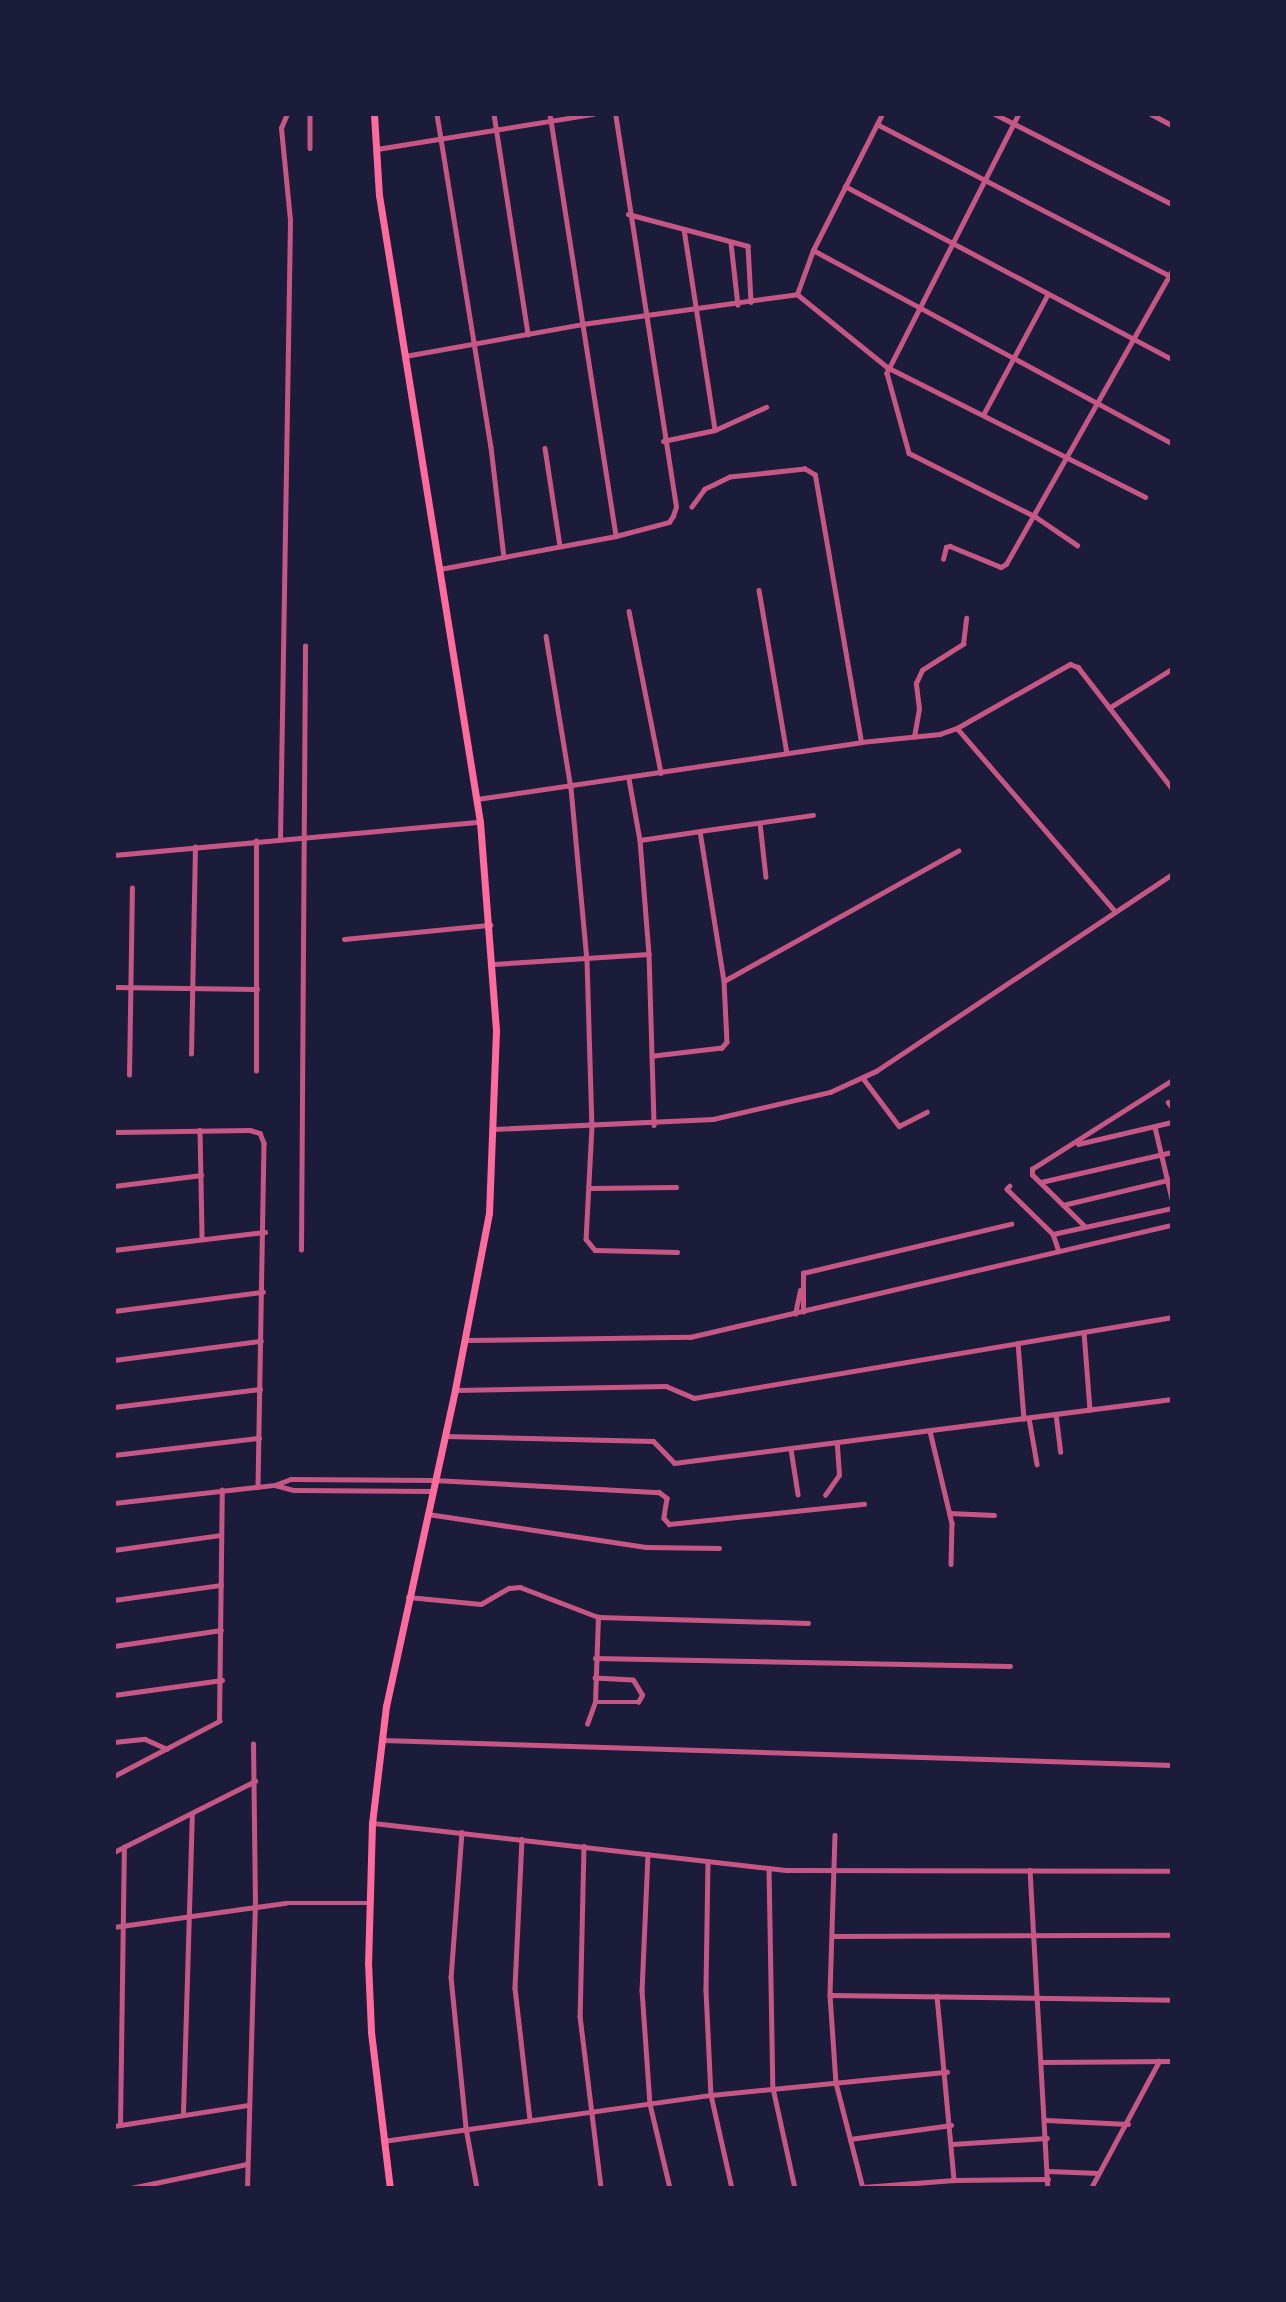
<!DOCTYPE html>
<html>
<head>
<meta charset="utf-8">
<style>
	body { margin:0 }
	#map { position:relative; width:1286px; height:2302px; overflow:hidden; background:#1b1b3a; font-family:"DM Sans",sans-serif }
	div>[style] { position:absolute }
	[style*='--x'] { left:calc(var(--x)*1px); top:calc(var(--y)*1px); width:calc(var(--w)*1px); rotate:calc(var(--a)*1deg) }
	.minor>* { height:4.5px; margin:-2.25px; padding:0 2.25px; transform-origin:2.25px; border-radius:2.25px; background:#c65784 }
	.tertiary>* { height:5px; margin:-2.5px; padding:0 2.5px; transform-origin:2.5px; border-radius:2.5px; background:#c65784 }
	.trunk>* { height:7px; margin:-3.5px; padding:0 3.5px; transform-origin:3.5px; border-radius:3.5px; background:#ff6b9d }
	span { translate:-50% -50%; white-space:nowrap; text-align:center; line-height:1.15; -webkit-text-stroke:7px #1b1b3a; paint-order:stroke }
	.frame { position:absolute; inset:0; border:116px solid #1b1b3a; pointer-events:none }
</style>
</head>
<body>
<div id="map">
	<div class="minor">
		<i style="--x:310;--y:114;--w:34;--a:90"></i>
		<i style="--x:437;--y:114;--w:337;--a:80.8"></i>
		<i style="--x:491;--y:447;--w:111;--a:83.3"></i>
		<i style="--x:494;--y:114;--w:223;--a:81.2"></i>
		<i style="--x:550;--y:114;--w:427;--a:81.1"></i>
		<i style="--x:995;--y:114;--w:199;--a:27"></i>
		<i style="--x:1019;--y:114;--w:291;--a:117"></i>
		<i style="--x:887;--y:373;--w:83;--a:74.6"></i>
		<i style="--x:909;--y:453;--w:142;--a:26.7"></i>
		<i style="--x:1036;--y:517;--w:50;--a:34.3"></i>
		<i style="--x:1151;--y:114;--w:24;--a:28"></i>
		<i style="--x:877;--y:124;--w:332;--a:27.4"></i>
		<i style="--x:377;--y:149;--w:219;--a:-9.2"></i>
		<i style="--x:845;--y:186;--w:370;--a:27.9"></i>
		<i style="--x:628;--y:214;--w:124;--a:14.9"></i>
		<i style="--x:748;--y:246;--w:56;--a:86.9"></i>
		<i style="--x:684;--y:229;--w:203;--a:81.2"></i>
		<i style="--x:731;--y:243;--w:62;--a:83.6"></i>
		<i style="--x:813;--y:250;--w:408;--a:28.3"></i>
		<i style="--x:797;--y:294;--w:116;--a:39"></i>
		<i style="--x:887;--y:367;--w:289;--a:26.7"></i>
		<i style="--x:983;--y:415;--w:137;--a:-61.8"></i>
		<i style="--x:663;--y:441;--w:53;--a:-11.9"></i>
		<i style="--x:715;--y:430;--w:56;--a:-24.3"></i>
		<i style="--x:545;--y:448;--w:99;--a:81.3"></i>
		<i style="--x:943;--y:559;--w:12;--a:-76"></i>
		<i style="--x:946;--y:547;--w:4;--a:-14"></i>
		<i style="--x:950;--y:546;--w:55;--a:22.4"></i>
		<i style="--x:1001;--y:567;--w:6;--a:-31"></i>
		<i style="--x:1006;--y:564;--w:338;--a:-60.5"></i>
		<i style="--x:440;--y:569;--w:179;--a:-10.6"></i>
		<i style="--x:616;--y:536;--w:55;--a:-14.8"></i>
		<i style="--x:669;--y:522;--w:7;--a:-56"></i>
		<i style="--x:673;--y:516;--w:9;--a:-72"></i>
		<i style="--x:676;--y:507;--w:398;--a:-98.8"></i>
		<i style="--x:759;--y:590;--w:165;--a:80.3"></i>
		<i style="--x:629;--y:611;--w:165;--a:78.8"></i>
		<i style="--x:546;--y:636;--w:154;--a:80.7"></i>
		<i style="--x:571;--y:788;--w:173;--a:84.7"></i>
		<i style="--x:587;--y:960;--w:166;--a:88.3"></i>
		<i style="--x:592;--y:1126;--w:113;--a:93"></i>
		<i style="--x:586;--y:1239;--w:14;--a:51"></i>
		<i style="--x:595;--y:1250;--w:82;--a:1.4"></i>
		<i style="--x:1109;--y:708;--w:74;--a:-31.8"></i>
		<i style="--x:957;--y:728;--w:242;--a:49.2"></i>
		<i style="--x:914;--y:737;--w:28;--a:-80"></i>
		<i style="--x:919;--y:709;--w:26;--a:-97"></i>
		<i style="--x:916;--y:683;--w:14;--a:-65"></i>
		<i style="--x:922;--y:670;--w:49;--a:-32.4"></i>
		<i style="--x:963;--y:644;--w:26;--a:-83"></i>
		<i style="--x:861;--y:742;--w:79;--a:-5.8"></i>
		<i style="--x:940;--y:734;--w:18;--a:-19"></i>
		<i style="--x:957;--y:728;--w:130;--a:-29.5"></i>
		<i style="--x:1070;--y:664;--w:9;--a:21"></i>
		<i style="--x:1078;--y:667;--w:153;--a:52.2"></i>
		<i style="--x:629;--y:779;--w:62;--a:79.8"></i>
		<i style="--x:640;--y:840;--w:114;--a:85.5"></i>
		<i style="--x:649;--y:954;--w:171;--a:88.3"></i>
		<i style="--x:477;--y:799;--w:388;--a:-8.4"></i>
		<i style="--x:861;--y:742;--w:271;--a:-99.8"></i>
		<i style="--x:815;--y:475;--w:12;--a:-149"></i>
		<i style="--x:805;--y:469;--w:75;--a:173.9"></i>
		<i style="--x:730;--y:477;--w:28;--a:154"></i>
		<i style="--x:705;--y:489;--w:22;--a:126"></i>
		<i style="--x:760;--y:823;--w:54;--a:83.7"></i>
		<i style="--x:700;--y:831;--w:114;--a:-8.1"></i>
		<i style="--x:280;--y:838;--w:618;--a:-89.07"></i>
		<i style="--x:290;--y:220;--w:92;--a:-95.6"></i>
		<i style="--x:281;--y:128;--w:15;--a:-67"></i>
		<i style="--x:640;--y:840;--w:61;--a:-8.5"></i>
		<i style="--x:700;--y:831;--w:152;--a:80.9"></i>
		<i style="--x:724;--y:981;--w:61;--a:87.2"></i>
		<i style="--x:727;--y:1042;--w:8;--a:130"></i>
		<i style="--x:722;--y:1048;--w:68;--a:173.3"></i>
		<i style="--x:344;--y:939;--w:147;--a:-5.5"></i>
		<i style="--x:494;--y:964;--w:155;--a:-3.7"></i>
		<i style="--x:724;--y:981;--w:268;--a:-29.1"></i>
		<i style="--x:114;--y:987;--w:143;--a:0.8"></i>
		<i style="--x:191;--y:1054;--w:207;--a:-88.9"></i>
		<i style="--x:256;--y:1071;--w:230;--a:-90"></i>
		<i style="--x:129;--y:1075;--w:187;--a:-89.1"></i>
		<i style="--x:863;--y:1078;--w:60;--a:53.1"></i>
		<i style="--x:899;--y:1126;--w:31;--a:-27"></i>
		<i style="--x:1168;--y:1102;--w:6;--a:51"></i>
		<i style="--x:1155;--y:1127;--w:74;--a:76.7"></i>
		<i style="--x:494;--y:1129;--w:219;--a:-2.6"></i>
		<i style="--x:713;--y:1119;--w:120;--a:-13"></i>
		<i style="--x:830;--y:1092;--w:51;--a:-24.5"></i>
		<i style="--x:876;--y:1071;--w:356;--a:-33.6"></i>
		<i style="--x:200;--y:1130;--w:109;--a:88.9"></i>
		<i style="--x:114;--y:1132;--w:136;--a:-0.8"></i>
		<i style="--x:250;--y:1130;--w:10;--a:17"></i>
		<i style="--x:260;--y:1133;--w:11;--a:68"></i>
		<i style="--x:264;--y:1143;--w:344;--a:91"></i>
		<i style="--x:1078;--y:1144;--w:97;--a:-13.2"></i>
		<i style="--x:1041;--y:1182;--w:134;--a:-12.9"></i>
		<i style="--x:114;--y:1186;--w:88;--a:-7.2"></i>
		<i style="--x:1010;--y:1186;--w:4;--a:135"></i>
		<i style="--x:1007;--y:1189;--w:64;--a:44.4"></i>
		<i style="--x:1053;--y:1234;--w:18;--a:71"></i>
		<i style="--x:591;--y:1188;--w:85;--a:-0.7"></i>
		<i style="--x:1063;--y:1205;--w:112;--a:-13.4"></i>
		<i style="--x:1085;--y:1227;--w:74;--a:-135.5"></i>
		<i style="--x:1032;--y:1175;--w:6;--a:-90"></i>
		<i style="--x:1032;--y:1169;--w:166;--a:-32.4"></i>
		<i style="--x:1053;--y:1234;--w:122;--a:-12.3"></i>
		<i style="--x:114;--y:1250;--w:152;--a:-6.8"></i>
		<i style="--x:301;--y:1250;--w:604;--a:-89.62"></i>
		<i style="--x:114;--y:1311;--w:150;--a:-7.3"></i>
		<i style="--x:803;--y:1312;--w:39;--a:-90"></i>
		<i style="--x:803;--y:1273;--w:214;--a:-13.3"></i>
		<i style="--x:795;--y:1314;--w:24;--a:-78"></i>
		<i style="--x:1084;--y:1332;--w:78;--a:85.6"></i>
		<i style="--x:466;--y:1340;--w:224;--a:-0.8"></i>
		<i style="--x:690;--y:1337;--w:495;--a:-13.1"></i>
		<i style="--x:1018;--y:1343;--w:76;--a:85.5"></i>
		<i style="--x:114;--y:1360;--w:148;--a:-7.4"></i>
		<i style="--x:455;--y:1390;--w:211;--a:-1.1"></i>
		<i style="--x:666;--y:1386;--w:30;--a:23"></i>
		<i style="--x:694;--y:1398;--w:485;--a:-9.6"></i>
		<i style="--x:114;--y:1407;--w:147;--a:-7"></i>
		<i style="--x:1056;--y:1414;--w:38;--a:83"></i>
		<i style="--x:1029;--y:1418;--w:47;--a:80.1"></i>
		<i style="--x:930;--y:1431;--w:95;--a:76.6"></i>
		<i style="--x:952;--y:1523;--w:41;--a:91.4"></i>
		<i style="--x:791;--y:1449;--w:46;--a:81.2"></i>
		<i style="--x:114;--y:1455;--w:146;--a:-6.7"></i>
		<i style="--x:275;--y:1485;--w:17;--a:-21"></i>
		<i style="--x:291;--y:1479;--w:143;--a:0.4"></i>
		<i style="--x:434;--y:1480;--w:225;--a:3.1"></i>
		<i style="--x:659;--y:1492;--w:10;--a:37"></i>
		<i style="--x:667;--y:1498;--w:20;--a:99"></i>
		<i style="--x:664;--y:1518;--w:8;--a:50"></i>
		<i style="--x:669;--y:1524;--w:196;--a:-5.9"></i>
		<i style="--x:825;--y:1495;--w:24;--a:-55"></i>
		<i style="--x:839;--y:1475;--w:31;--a:-94"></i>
		<i style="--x:114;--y:1503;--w:162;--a:-6.4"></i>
		<i style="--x:275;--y:1485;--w:20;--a:15"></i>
		<i style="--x:294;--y:1490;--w:138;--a:0.4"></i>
		<i style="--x:949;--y:1513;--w:45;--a:2.5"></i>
		<i style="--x:428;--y:1514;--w:220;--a:8.6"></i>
		<i style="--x:646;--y:1547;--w:73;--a:0.8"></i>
		<i style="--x:114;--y:1550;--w:108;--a:-8"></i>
		<i style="--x:408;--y:1597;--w:73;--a:5.5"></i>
		<i style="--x:481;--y:1604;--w:32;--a:-30"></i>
		<i style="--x:509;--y:1588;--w:11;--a:-5"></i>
		<i style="--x:520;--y:1587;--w:84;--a:21"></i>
		<i style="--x:598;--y:1617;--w:210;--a:1.6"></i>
		<i style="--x:114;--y:1600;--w:108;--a:-8"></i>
		<i style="--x:114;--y:1646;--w:108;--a:-8.5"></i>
		<i style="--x:595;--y:1658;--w:415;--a:1.1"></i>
		<i style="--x:114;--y:1695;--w:109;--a:-7.9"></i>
		<i style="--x:595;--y:1702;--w:43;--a:0"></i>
		<i style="--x:638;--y:1702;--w:8;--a:-60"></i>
		<i style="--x:642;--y:1695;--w:17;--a:-121"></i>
		<i style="--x:633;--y:1680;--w:38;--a:-177"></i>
		<i style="--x:587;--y:1724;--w:23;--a:-70"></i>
		<i style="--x:595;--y:1702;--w:85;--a:-88"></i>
		<i style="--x:383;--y:1740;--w:789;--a:1.81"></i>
		<i style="--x:114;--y:1742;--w:31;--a:-6"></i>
		<i style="--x:145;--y:1739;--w:24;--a:24"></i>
		<i style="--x:114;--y:1776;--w:119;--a:-27.6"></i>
		<i style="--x:219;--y:1721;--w:231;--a:-89.3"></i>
		<i style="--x:373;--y:1823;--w:417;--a:6.5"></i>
		<i style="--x:787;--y:1870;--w:385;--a:0.1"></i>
		<i style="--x:462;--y:1832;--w:145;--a:94.3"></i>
		<i style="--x:451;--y:1977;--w:152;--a:84.3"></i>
		<i style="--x:466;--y:2128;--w:61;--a:79.6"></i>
		<i style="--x:835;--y:1835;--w:160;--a:91.8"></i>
		<i style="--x:830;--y:1995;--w:88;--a:86.1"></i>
		<i style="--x:836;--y:2083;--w:108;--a:75.6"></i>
		<i style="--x:522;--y:1839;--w:149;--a:92.7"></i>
		<i style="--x:515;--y:1988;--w:133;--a:83.5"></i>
		<i style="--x:584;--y:1846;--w:170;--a:91.3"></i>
		<i style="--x:580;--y:2016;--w:173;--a:83"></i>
		<i style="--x:114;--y:1852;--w:158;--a:-26.7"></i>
		<i style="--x:648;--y:1854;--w:136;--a:92.5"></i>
		<i style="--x:642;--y:1990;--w:114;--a:86"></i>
		<i style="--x:650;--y:2104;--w:86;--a:76.6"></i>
		<i style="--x:708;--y:1861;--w:129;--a:90.9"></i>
		<i style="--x:706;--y:1990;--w:105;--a:87.3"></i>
		<i style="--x:711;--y:2095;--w:95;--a:77.3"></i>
		<i style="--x:769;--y:1868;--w:220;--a:89"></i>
		<i style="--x:773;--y:2088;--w:102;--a:77.6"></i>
		<i style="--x:1030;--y:1870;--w:319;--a:86.8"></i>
		<i style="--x:114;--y:1927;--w:173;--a:-8"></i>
		<i style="--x:285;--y:1903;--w:83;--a:0"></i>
		<i style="--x:833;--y:1936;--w:339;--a:-0.2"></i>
		<i style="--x:830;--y:1995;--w:342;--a:0.8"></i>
		<i style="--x:937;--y:1996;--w:185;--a:84.7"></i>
		<i style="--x:954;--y:2180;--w:94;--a:-0.6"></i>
		<i style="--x:1042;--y:2062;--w:130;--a:-0.4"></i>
		<i style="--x:183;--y:2113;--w:299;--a:-88.3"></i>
		<i style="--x:1046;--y:2120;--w:82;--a:2.8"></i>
		<i style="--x:120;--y:2125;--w:278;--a:-89.2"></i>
		<i style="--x:114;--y:2126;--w:136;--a:-8.9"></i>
		<i style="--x:850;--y:2139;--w:102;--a:-7.9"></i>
		<i style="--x:383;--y:2141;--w:331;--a:-8"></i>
		<i style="--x:711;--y:2095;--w:237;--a:-5.6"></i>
		<i style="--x:952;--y:2144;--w:95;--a:-3.6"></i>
		<i style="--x:1048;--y:2171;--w:51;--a:2.2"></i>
		<i style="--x:863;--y:2187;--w:91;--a:-4.4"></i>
		<i style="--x:131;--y:2188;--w:118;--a:-11.7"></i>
		<i style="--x:247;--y:2188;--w:282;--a:-88.4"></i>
		<i style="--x:255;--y:1906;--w:162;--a:-90.7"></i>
		<i style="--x:1091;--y:2188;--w:144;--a:-61.8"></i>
	</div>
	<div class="tertiary">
		<i style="--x:405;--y:356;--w:180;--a:-10.2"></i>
		<i style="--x:582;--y:324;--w:217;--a:-7.9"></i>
		<i style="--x:797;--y:294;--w:47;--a:-70"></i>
		<i style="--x:813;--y:250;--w:153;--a:-63.1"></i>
		<i style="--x:114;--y:855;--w:367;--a:-5.2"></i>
		<i style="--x:445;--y:1436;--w:208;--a:1.4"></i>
		<i style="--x:653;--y:1441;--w:30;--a:46"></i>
		<i style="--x:674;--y:1463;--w:502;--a:-7.32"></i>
	</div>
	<div class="trunk">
		<i style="--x:374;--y:114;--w:81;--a:86.5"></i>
		<i style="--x:379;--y:195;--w:635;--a:80.85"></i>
		<i style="--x:480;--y:822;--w:210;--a:85.6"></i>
		<i style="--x:496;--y:1031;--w:182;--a:92.2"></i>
		<i style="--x:489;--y:1213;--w:180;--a:100.9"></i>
		<i style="--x:455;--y:1390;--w:323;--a:102.3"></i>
		<i style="--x:386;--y:1706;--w:118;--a:96.8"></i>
		<i style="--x:372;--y:1823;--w:139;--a:91.6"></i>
		<i style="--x:368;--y:1962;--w:70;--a:87.5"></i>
		<i style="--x:371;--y:2032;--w:157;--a:83.1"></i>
	</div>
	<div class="frame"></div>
</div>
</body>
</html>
